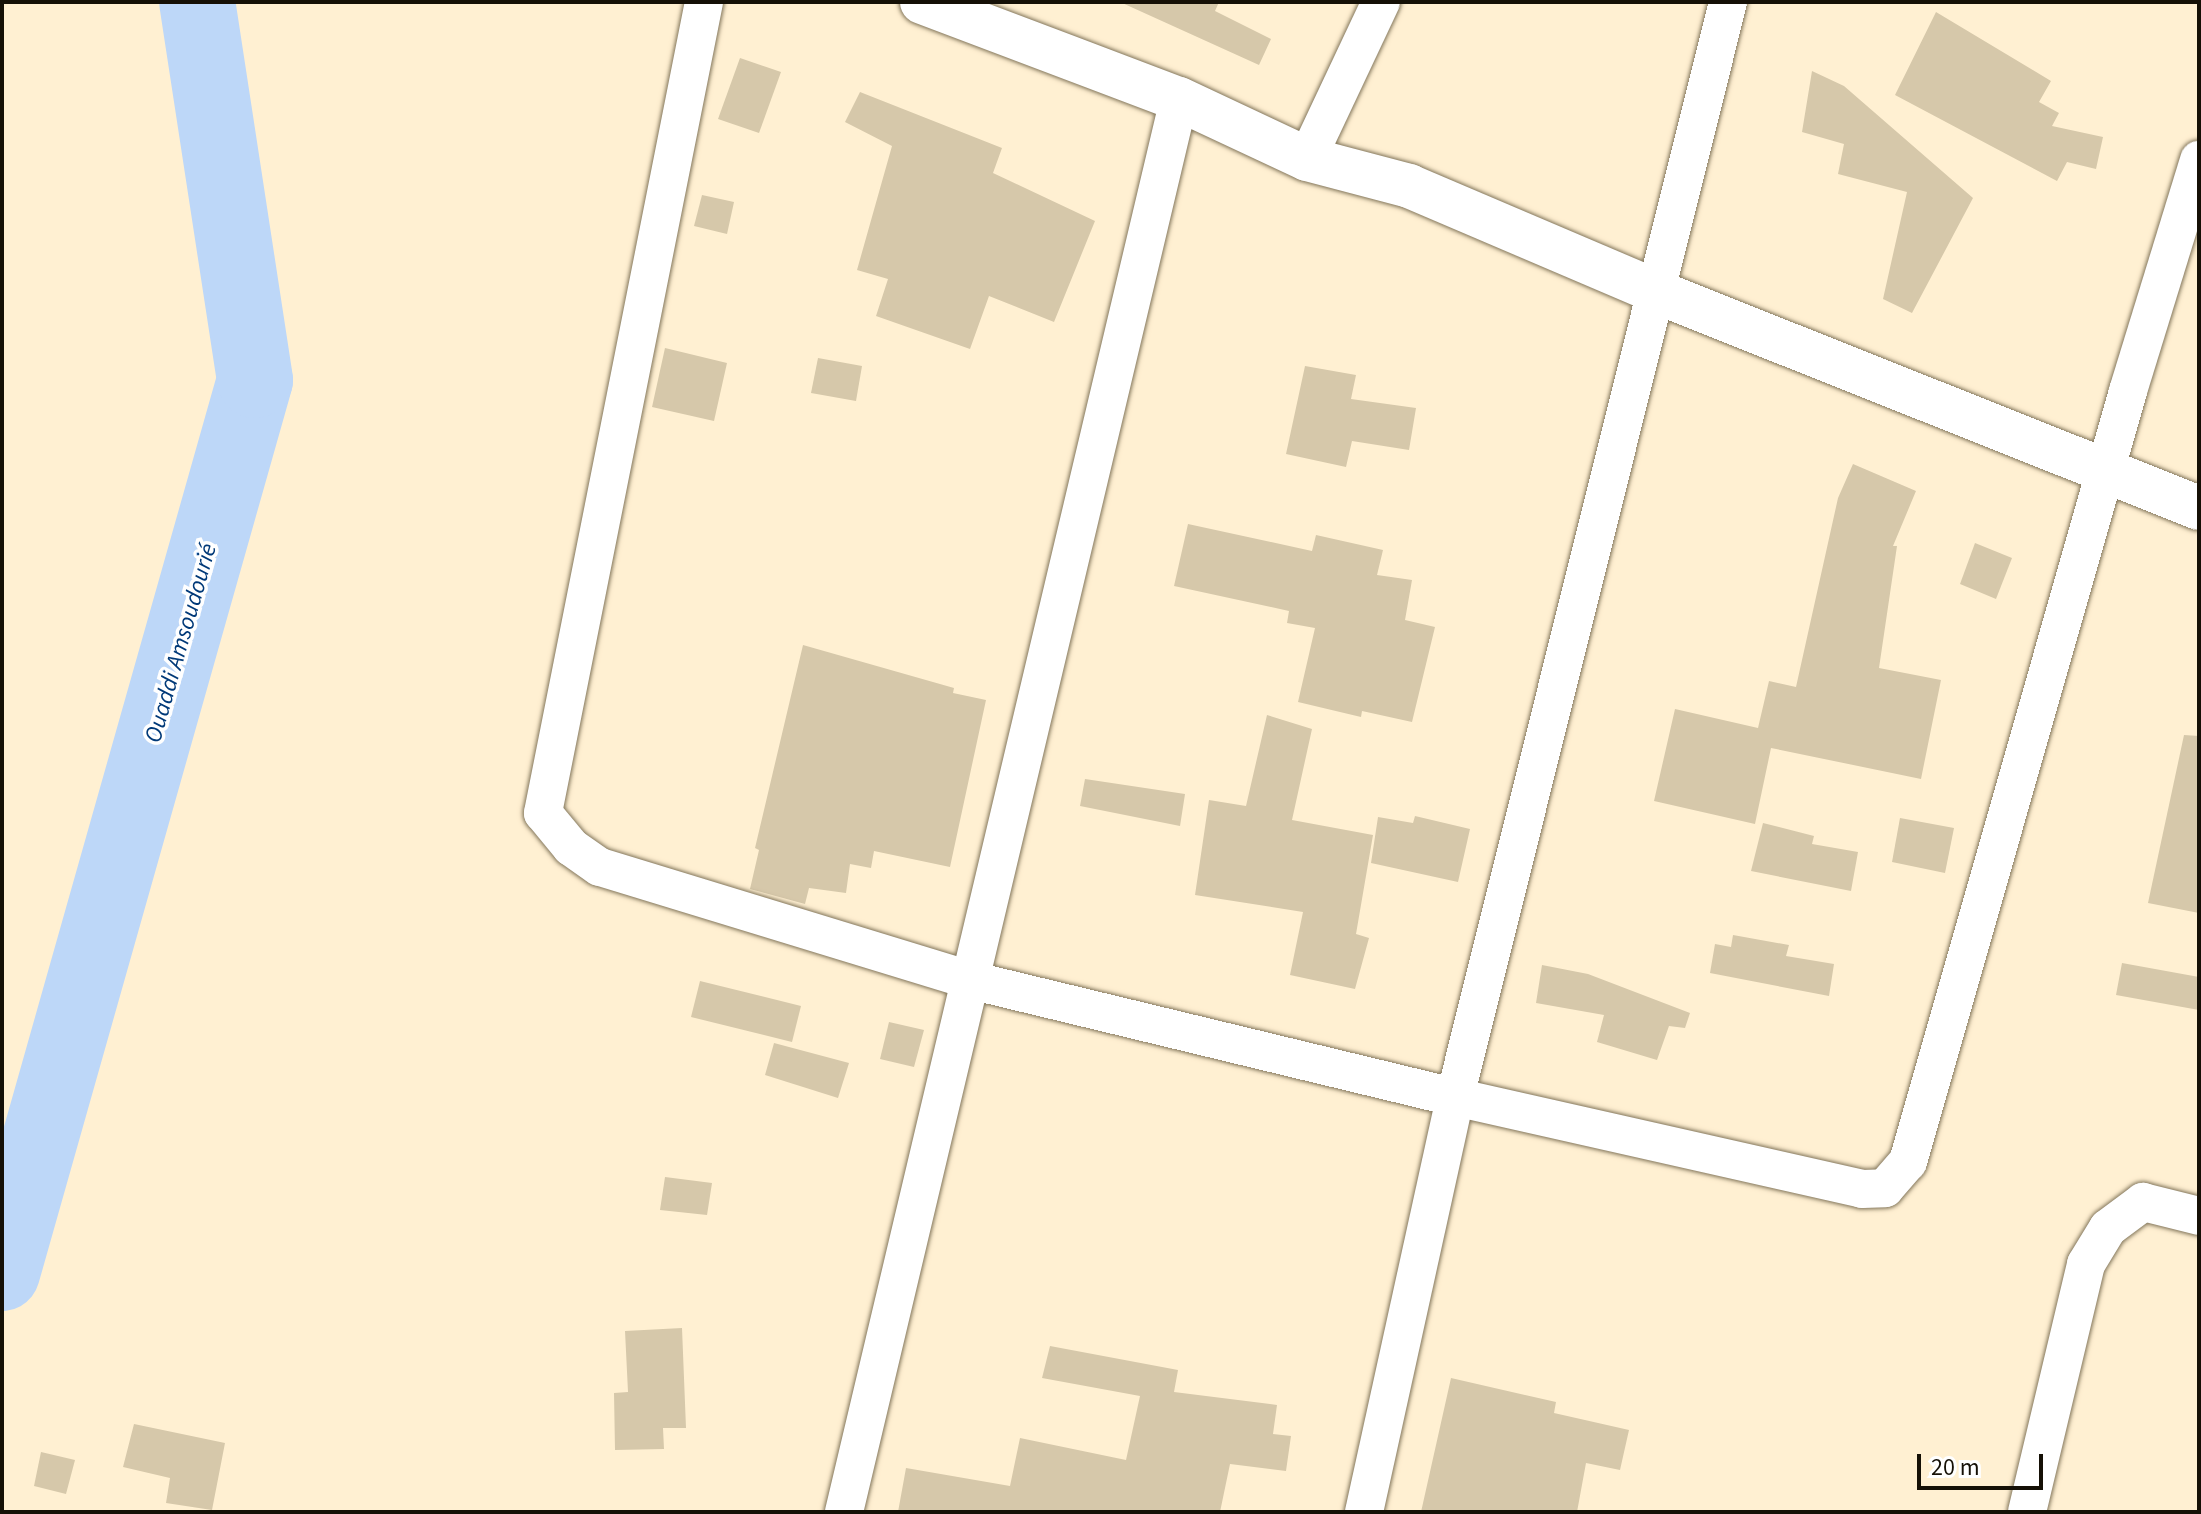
<!DOCTYPE html>
<html>
<head>
<meta charset="utf-8">
<style>
	body { margin:0 }
	#map { position:relative; width:2201px; height:1514px; overflow:hidden; background:#fff0d2; font-family:"Source Sans 3",sans-serif }
	div>[style] { position:absolute }
	[style*='--x'] { left:calc(var(--x)*1px); top:calc(var(--y)*1px); width:calc(var(--w)*1px); rotate:calc(var(--a)*1deg) }
	.river>* { height:76px; margin:-38px; padding:0 38px; transform-origin:38px; border-radius:38px; background:#bdd7f8 }
	.building>* { inset:0; background:#d6c8aa }
	.roads { filter:drop-shadow(0 0 2px #83765b) drop-shadow(0 0 2px #83765b) }
	.minor>* { height:38px; margin:-19px; padding:0 19px; transform-origin:19px; border-radius:19px; background:#fff }
	.tertiary>* { height:44px; margin:-22px; padding:0 22px; transform-origin:22px; border-radius:22px; background:#fff }
	span { translate:-50% -50%; white-space:nowrap; text-align:center; line-height:1.15; -webkit-text-stroke:7px #fff; paint-order:stroke }
	.water-label { font-size:24px; color:#003978; font-style:italic }
	.frame { position:absolute; inset:0; border:4px solid #151006; pointer-events:none }
	.scale { position:absolute; left:1917px; top:1454px; width:126px; height:36px; box-sizing:border-box; border:4px solid #151006; border-top:0; padding-left:10px; font-size:24px; line-height:28px; white-space:nowrap; color:#151006; -webkit-text-stroke:6px #fff; paint-order:stroke }
</style>
</head>
<body>
<div id="map">
	<div class="river">
		<i style="--x:2;--y:1273;--w:928;--a:-74.18"></i>
		<i style="--x:255;--y:380;--w:382;--a:-98.7"></i>
	</div>
	<div class="building">
		<i style="clip-path:polygon(1120px 2px,1219px 2px,1215px 11px,1271px 39px,1259px 65px)"></i>
		<i style="clip-path:polygon(1936px 12px,2051px 81px,2039px 102px,2059px 113px,2052px 126px,2103px 137px,2096px 169px,2067px 162px,2057px 181px,1895px 95px)"></i>
		<i style="clip-path:polygon(740px 58px,781px 72px,759px 133px,718px 119px)"></i>
		<i style="clip-path:polygon(1812px 71px,1844px 86px,1973px 198px,1912px 313px,1883px 299px,1907px 192px,1838px 174px,1844px 144px,1802px 132px)"></i>
		<i style="clip-path:polygon(860px 92px,1002px 148px,993px 173px,1095px 221px,1054px 322px,989px 296px,970px 349px,876px 316px,888px 279px,857px 270px,892px 146px,845px 122px)"></i>
		<i style="clip-path:polygon(702px 195px,734px 202px,727px 234px,694px 226px)"></i>
		<i style="clip-path:polygon(665px 348px,727px 363px,714px 421px,652px 407px)"></i>
		<i style="clip-path:polygon(818px 358px,862px 366px,856px 401px,811px 393px)"></i>
		<i style="clip-path:polygon(1305px 366px,1356px 375px,1351px 399px,1416px 408px,1409px 450px,1352px 441px,1346px 467px,1286px 454px)"></i>
		<i style="clip-path:polygon(1853px 464px,1916px 491px,1893px 546px,1897px 546px,1879px 668px,1941px 680px,1921px 779px,1771px 748px,1755px 824px,1654px 801px,1675px 709px,1758px 728px,1769px 681px,1796px 687px,1838px 498px)"></i>
		<i style="clip-path:polygon(1188px 524px,1312px 551px,1316px 535px,1383px 550px,1377px 575px,1412px 580px,1405px 620px,1435px 627px,1412px 722px,1362px 711px,1361px 717px,1298px 702px,1315px 628px,1287px 623px,1289px 611px,1174px 586px)"></i>
		<i style="clip-path:polygon(1975px 543px,2012px 558px,1996px 599px,1960px 584px)"></i>
		<i style="clip-path:polygon(803px 645px,954px 688px,953px 693px,986px 700px,950px 867px,874px 851px,871px 868px,850px 864px,846px 893px,809px 888px,805px 904px,750px 889px,759px 850px,755px 848px)"></i>
		<i style="clip-path:polygon(1267px 715px,1312px 729px,1292px 820px,1373px 835px,1356px 934px,1369px 938px,1355px 989px,1290px 975px,1303px 912px,1195px 895px,1209px 800px,1246px 806px)"></i>
		<i style="clip-path:polygon(2184px 735px,2199px 736px,2199px 913px,2148px 903px)"></i>
		<i style="clip-path:polygon(1085px 779px,1185px 794px,1180px 826px,1080px 806px)"></i>
		<i style="clip-path:polygon(1415px 816px,1470px 829px,1458px 882px,1371px 863px,1378px 817px,1413px 823px)"></i>
		<i style="clip-path:polygon(1900px 818px,1954px 828px,1945px 873px,1892px 862px)"></i>
		<i style="clip-path:polygon(1763px 823px,1814px 836px,1812px 844px,1858px 852px,1851px 891px,1751px 871px)"></i>
		<i style="clip-path:polygon(1733px 935px,1789px 945px,1786px 956px,1834px 964px,1829px 996px,1710px 973px,1715px 944px,1731px 947px)"></i>
		<i style="clip-path:polygon(2122px 963px,2199px 977px,2199px 1010px,2116px 995px)"></i>
		<i style="clip-path:polygon(1542px 965px,1588px 974px,1690px 1013px,1685px 1028px,1669px 1026px,1657px 1060px,1597px 1042px,1604px 1015px,1536px 1003px)"></i>
		<i style="clip-path:polygon(700px 981px,801px 1006px,792px 1042px,691px 1017px)"></i>
		<i style="clip-path:polygon(889px 1022px,924px 1030px,914px 1067px,880px 1059px)"></i>
		<i style="clip-path:polygon(774px 1043px,849px 1063px,838px 1098px,765px 1075px)"></i>
		<i style="clip-path:polygon(665px 1177px,712px 1183px,707px 1215px,660px 1210px)"></i>
		<i style="clip-path:polygon(682px 1328px,686px 1428px,663px 1428px,664px 1449px,615px 1450px,614px 1393px,628px 1392px,625px 1331px)"></i>
		<i style="clip-path:polygon(1050px 1346px,1178px 1370px,1174px 1392px,1277px 1405px,1273px 1434px,1291px 1436px,1286px 1471px,1230px 1464px,1220px 1512px,898px 1512px,906px 1468px,1010px 1486px,1020px 1438px,1126px 1460px,1140px 1396px,1042px 1378px)"></i>
		<i style="clip-path:polygon(1451px 1378px,1556px 1402px,1554px 1413px,1629px 1430px,1620px 1470px,1586px 1463px,1577px 1512px,1421px 1512px)"></i>
		<i style="clip-path:polygon(134px 1424px,225px 1443px,212px 1510px,166px 1503px,170px 1478px,123px 1467px)"></i>
		<i style="clip-path:polygon(41px 1452px,75px 1460px,66px 1494px,34px 1486px)"></i>
	</div>
	<div class="roads">
		<div class="minor">
			<i style="--x:704;--y:2;--w:827;--a:101.23"></i>
			<i style="--x:543;--y:813;--w:44;--a:50.5"></i>
			<i style="--x:571;--y:847;--w:35;--a:35"></i>
			<i style="--x:600;--y:867;--w:387;--a:17"></i>
			<i style="--x:970;--y:980;--w:499;--a:13.6"></i>
			<i style="--x:1455;--y:1097;--w:417;--a:12.7"></i>
			<i style="--x:1862;--y:1189;--w:23;--a:-2"></i>
			<i style="--x:1885;--y:1188;--w:35;--a:-49"></i>
			<i style="--x:1908;--y:1162;--w:802;--a:-74.07"></i>
			<i style="--x:2128;--y:391;--w:242;--a:-72.9"></i>
			<i style="--x:1307;--y:159;--w:174;--a:-64.8"></i>
			<i style="--x:844;--y:1512;--w:1452;--a:-76.66"></i>
			<i style="--x:1364;--y:1512;--w:425;--a:-77.6"></i>
			<i style="--x:1455;--y:1097;--w:1129;--a:-76"></i>
			<i style="--x:2027;--y:1512;--w:255;--a:-76.6"></i>
			<i style="--x:2086;--y:1264;--w:42;--a:-58.6"></i>
			<i style="--x:2108;--y:1228;--w:44;--a:-36.6"></i>
			<i style="--x:2143;--y:1202;--w:58;--a:14"></i>
		</div>
		<div class="tertiary">
			<i style="--x:922;--y:2;--w:275;--a:20.7"></i>
			<i style="--x:1179;--y:99;--w:141;--a:25.1"></i>
			<i style="--x:1307;--y:159;--w:106;--a:14.8"></i>
			<i style="--x:1409;--y:186;--w:270;--a:23.1"></i>
			<i style="--x:1657;--y:292;--w:583;--a:21.73"></i>
		</div>
	</div>
	<div class="water-label">
		<span style="left:181px;top:643px;rotate:-74deg">Ouaddi Amsoudourié</span>
	</div>
	<div class="frame"></div>
	<div class="scale">20 m</div>
</div>
</body>
</html>
